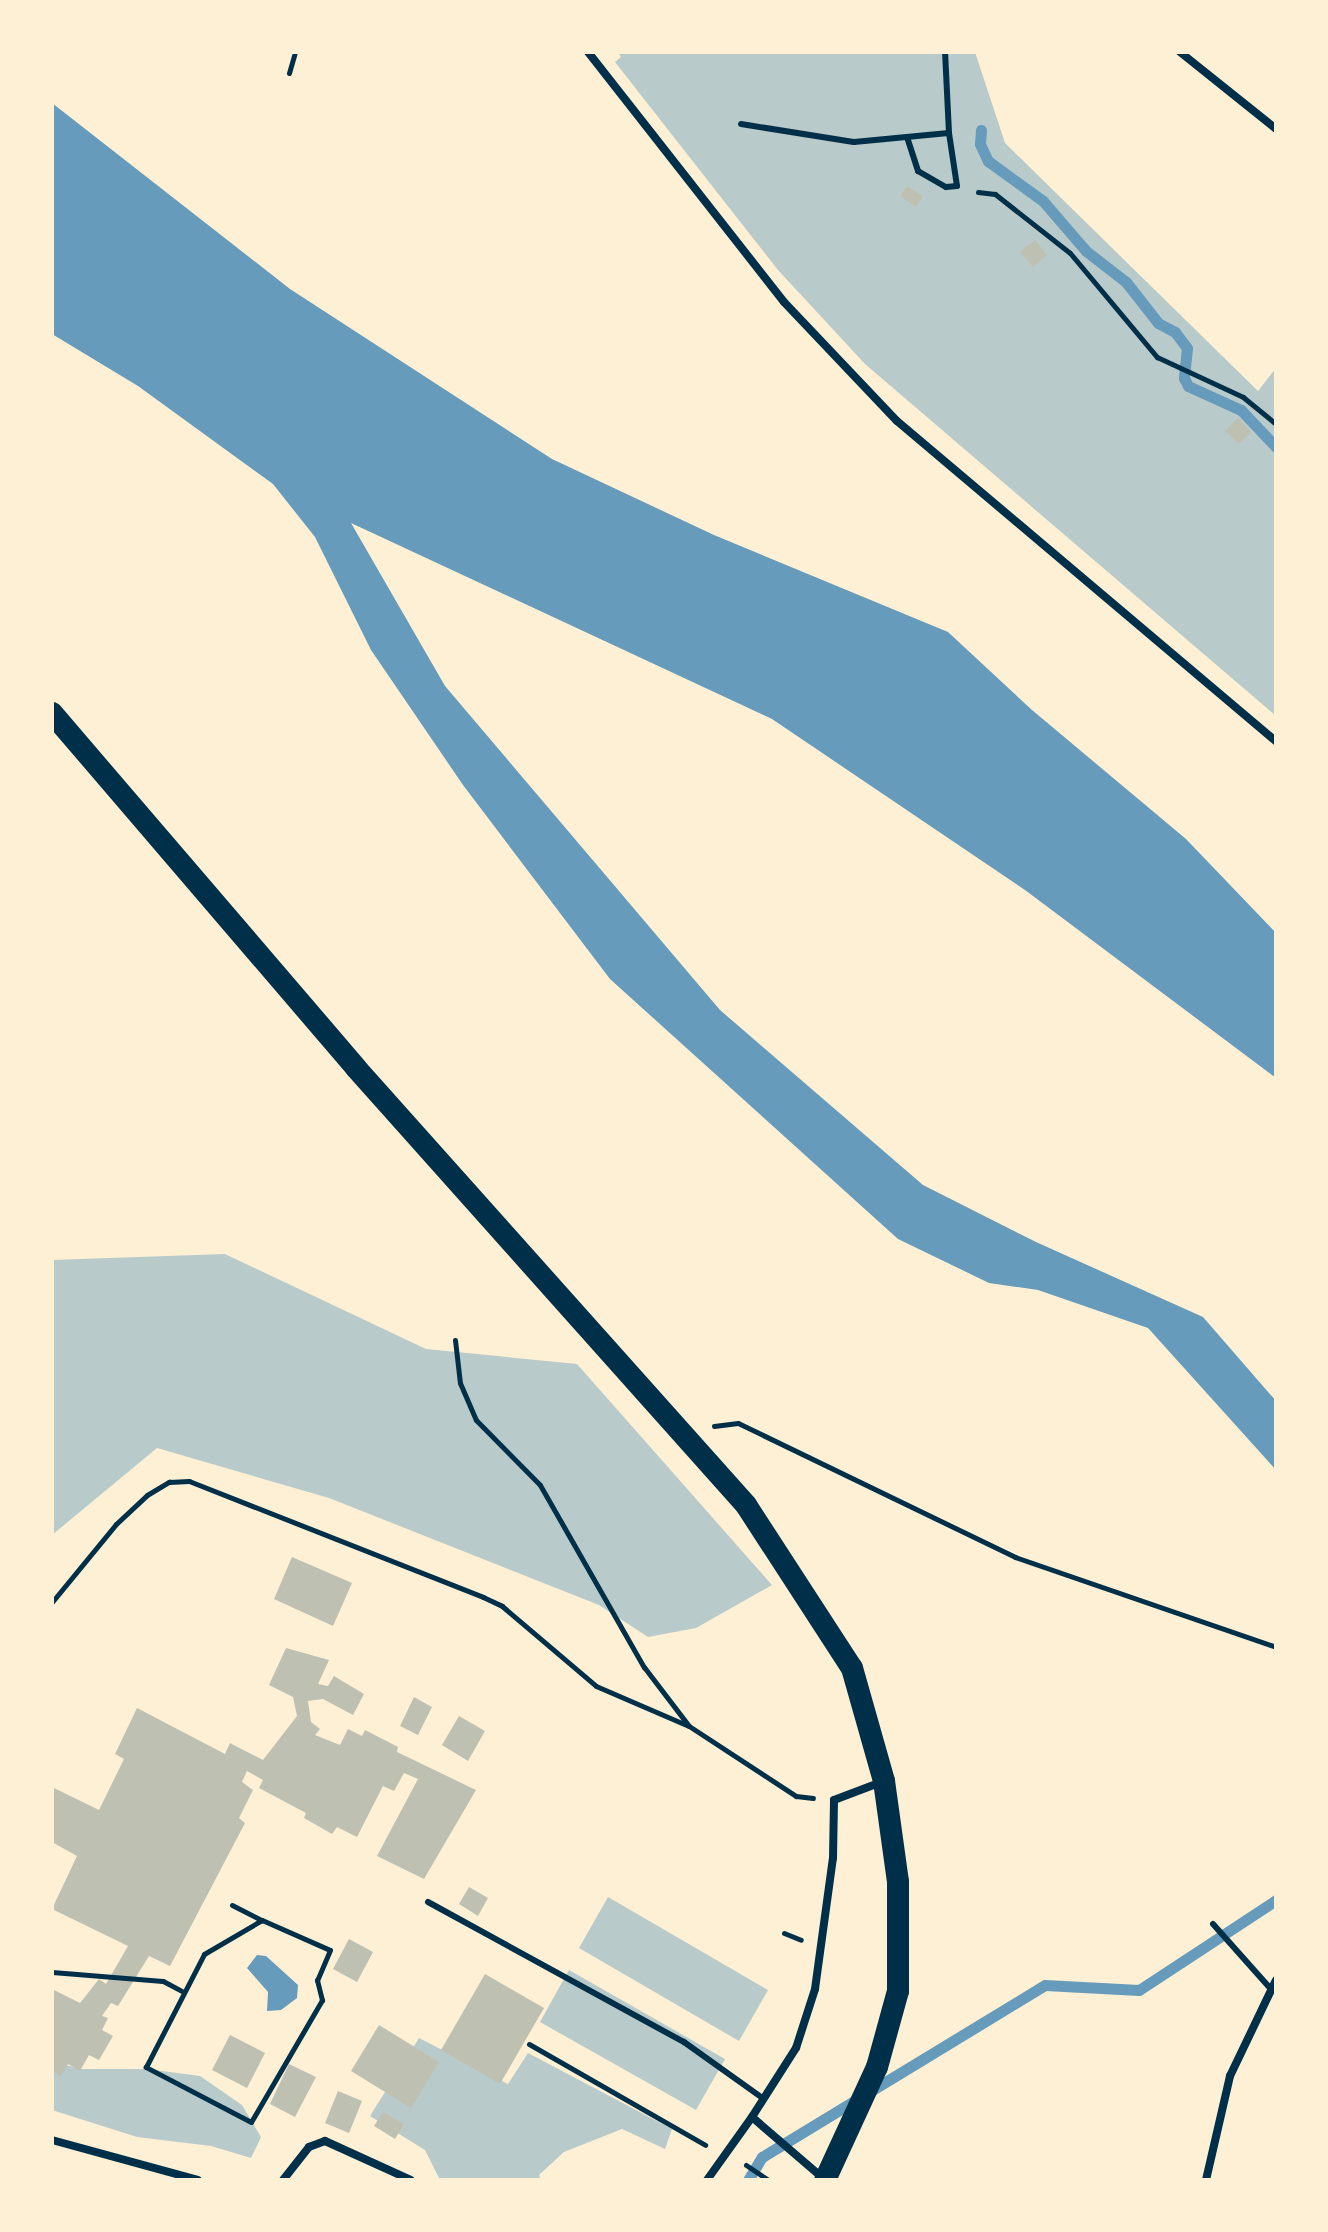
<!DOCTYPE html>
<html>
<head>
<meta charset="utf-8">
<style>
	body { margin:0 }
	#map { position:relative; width:1328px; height:2232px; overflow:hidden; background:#fdf0d5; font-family:Spectral,serif }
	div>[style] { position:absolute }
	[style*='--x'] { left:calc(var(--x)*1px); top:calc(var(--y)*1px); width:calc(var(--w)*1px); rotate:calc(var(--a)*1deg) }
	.green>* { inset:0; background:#b9caca }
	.water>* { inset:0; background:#669bbc }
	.stream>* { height:11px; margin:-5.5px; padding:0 5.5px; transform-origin:5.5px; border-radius:5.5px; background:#669bbc }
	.building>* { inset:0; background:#bec0b2 }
	.path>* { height:5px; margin:-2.5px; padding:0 2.5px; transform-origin:2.5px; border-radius:2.5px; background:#003049 }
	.service>* { height:6px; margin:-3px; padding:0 3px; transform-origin:3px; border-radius:3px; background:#003049 }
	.minor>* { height:8px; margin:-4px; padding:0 4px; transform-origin:4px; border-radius:4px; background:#003049 }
	.trunk>* { height:22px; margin:-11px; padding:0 11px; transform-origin:11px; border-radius:11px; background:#003049 }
	span { translate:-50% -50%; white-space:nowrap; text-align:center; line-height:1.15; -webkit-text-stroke:8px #fdf0d5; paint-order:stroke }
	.frame { position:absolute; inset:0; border:54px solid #fdf0d5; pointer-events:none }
</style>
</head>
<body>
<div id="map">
	<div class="green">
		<i style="clip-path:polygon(618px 52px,975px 52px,1005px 143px,1258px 391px,1276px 368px,1276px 716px,865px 364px,778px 270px,615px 62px,621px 57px)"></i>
		<i style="clip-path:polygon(225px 1254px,426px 1349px,577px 1364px,772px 1585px,696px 1628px,648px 1637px,599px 1605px,329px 1498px,157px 1448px,52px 1535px,52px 1260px)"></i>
		<i style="clip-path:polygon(608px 1897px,768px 1990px,739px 2041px,579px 1948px)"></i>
		<i style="clip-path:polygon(569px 1970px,725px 2059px,696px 2110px,540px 2022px)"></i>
		<i style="clip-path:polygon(419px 2038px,508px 2084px,528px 2053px,672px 2129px,665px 2149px,622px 2129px,564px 2152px,539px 2175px,541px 2180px,440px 2180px,425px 2150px,370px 2116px)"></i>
		<i style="clip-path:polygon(52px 2061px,80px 2069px,147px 2069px,200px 2076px,242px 2105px,261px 2137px,251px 2158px,211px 2146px,137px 2137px,52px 2110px)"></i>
	</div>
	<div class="water">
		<i style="clip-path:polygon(52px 103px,290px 289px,552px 459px,714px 535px,948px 632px,1032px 710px,1186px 839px,1276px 933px,1276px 1078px,1025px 890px,772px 719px,351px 523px,445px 686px,720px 1010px,923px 1185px,1036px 1242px,1203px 1317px,1276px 1401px,1276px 1470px,1148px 1328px,1038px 1290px,989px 1283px,898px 1239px,610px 979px,463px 785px,371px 650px,315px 537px,273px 484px,138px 386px,52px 334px)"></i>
		<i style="clip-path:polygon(257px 1955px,266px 1956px,298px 1985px,297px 1998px,281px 2010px,267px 2011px,268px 1992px,247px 1968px)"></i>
	</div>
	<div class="stream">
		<i style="--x:981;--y:130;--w:14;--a:94"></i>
		<i style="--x:980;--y:144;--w:19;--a:65"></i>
		<i style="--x:988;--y:161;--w:68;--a:36"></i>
		<i style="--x:1043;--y:201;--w:66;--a:49.3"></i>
		<i style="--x:1086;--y:251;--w:51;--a:37.8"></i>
		<i style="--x:1126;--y:282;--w:52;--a:52"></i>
		<i style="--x:1158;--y:323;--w:19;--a:28"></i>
		<i style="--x:1175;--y:332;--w:20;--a:53"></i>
		<i style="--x:1187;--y:348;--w:30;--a:96"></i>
		<i style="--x:1184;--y:378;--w:9;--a:63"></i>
		<i style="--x:1188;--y:386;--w:58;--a:24.4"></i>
		<i style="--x:1241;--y:410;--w:51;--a:46.6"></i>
		<i style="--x:748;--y:2180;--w:27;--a:-59"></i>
		<i style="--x:762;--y:2157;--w:331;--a:-31.3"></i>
		<i style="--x:1045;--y:1985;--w:94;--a:3"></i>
		<i style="--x:1139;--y:1990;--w:164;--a:-33.3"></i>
	</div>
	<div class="building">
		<i style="clip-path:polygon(907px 186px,923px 196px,916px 207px,900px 196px)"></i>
		<i style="clip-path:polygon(1035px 240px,1047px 255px,1033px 267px,1020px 252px)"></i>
		<i style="clip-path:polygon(1238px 418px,1251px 432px,1239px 444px,1225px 431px)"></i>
		<i style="clip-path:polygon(292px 1557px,352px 1583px,333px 1626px,274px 1599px)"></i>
		<i style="clip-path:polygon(286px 1648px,329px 1660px,318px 1684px,328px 1686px,334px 1676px,364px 1694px,353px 1715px,323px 1699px,308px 1701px,311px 1722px,320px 1729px,315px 1735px,340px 1745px,348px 1729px,362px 1736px,365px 1730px,398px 1747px,397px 1752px,476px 1790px,424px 1879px,377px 1856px,418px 1779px,404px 1773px,394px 1791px,383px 1786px,357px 1837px,337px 1827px,332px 1834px,304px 1818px,306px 1813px,259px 1788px,263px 1780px,247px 1771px,242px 1782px,253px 1790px,239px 1818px,245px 1823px,170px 1966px,149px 1956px,118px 2006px,111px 2003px,102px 2016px,108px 2018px,102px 2030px,113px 2036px,99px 2060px,89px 2055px,80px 2071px,68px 2064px,61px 2076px,52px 2071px,52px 1989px,80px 2003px,99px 1979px,106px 1984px,128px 1946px,52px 1909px,77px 1856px,52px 1842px,52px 1787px,99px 1810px,124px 1759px,115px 1754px,137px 1708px,225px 1754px,230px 1743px,263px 1760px,297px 1716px,293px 1697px,269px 1685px)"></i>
		<i style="clip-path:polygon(414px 1697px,432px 1707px,418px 1735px,400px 1726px)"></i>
		<i style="clip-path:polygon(459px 1716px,485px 1731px,468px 1761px,442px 1745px)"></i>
		<i style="clip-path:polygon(469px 1887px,488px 1898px,478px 1916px,459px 1904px)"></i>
		<i style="clip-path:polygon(349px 1939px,373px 1952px,357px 1982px,333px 1969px)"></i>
		<i style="clip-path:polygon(485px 1974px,544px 2008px,500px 2084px,441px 2050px)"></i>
		<i style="clip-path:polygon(379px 2025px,439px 2062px,411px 2108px,351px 2071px)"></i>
		<i style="clip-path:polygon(230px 2035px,265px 2053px,247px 2088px,212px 2070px)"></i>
		<i style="clip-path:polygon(289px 2064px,316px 2077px,295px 2117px,270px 2104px)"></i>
		<i style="clip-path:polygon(338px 2091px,362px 2101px,349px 2133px,325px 2123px)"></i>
		<i style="clip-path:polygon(383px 2112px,404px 2124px,395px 2139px,374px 2126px)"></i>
	</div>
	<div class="path">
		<i style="--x:289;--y:73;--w:22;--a:-74"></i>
		<i style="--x:978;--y:192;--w:17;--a:7"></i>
		<i style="--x:995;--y:194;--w:95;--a:38.2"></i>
		<i style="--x:1070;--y:253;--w:136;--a:50.1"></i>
		<i style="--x:1157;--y:357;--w:95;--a:24.9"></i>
		<i style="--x:1243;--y:397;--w:43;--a:39.3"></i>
		<i style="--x:455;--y:1340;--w:43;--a:83.4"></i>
		<i style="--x:460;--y:1383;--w:40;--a:66.6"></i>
		<i style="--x:476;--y:1420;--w:91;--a:45.4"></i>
		<i style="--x:540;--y:1485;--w:210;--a:60.3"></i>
		<i style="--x:644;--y:1667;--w:74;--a:52.7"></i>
		<i style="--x:714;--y:1426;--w:24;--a:-7"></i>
		<i style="--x:738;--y:1423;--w:308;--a:25.8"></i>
		<i style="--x:1015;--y:1557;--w:276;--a:19"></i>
		<i style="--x:52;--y:1602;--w:101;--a:-50.6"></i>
		<i style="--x:116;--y:1524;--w:42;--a:-43.1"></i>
		<i style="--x:147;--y:1495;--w:26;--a:-31"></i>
		<i style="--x:169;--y:1482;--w:20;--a:-3"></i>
		<i style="--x:189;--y:1481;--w:316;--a:21.5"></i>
		<i style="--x:483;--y:1597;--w:21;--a:25"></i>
		<i style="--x:502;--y:1606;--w:123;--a:40.4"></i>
		<i style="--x:596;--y:1686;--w:101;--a:23.3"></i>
		<i style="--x:689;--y:1726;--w:128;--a:33.2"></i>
		<i style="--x:796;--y:1796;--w:17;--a:7"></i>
		<i style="--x:232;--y:1905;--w:34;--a:27"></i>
		<i style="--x:262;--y:1920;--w:74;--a:23.8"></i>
		<i style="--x:330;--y:1950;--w:33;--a:113"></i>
		<i style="--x:317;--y:1980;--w:21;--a:76"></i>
		<i style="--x:322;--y:2000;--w:141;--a:120.2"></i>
		<i style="--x:251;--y:2122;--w:119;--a:-152.4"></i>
		<i style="--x:146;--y:2067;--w:127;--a:-62.8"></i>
		<i style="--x:204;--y:1954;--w:67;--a:-30.4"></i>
		<i style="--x:784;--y:1933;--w:18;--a:22"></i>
		<i style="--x:52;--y:1972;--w:111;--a:4.6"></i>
		<i style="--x:163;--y:1981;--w:21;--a:28"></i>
		<i style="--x:529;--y:2044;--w:203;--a:29.8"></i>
		<i style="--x:746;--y:2165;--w:27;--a:34"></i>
	</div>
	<div class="service">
		<i style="--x:741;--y:124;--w:114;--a:9.1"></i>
		<i style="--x:854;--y:142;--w:95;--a:-5.4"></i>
		<i style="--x:949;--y:133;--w:81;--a:-92.8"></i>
		<i style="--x:907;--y:137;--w:36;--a:72"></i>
		<i style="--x:918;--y:171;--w:32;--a:30"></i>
		<i style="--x:946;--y:187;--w:11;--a:-5"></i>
		<i style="--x:957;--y:186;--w:54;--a:-98.6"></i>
		<i style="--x:428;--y:1902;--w:292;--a:28.7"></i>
		<i style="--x:684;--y:2042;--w:98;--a:35.5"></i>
		<i style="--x:1213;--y:1924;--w:86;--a:48.3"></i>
	</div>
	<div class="minor">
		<i style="--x:588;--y:52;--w:318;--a:51.9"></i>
		<i style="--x:784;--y:302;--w:164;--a:46.5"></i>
		<i style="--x:897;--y:421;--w:496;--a:40.2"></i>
		<i style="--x:1180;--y:52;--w:123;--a:38.7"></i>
		<i style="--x:52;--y:2140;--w:151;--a:15.3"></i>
		<i style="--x:824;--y:2179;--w:95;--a:-139.3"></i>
		<i style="--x:752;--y:2117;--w:82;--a:-57.5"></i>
		<i style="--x:796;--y:2048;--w:62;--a:-72.1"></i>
		<i style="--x:815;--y:1989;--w:132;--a:-82.2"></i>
		<i style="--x:833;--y:1858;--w:58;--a:-89"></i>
		<i style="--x:834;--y:1800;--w:53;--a:-20.8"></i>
		<i style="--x:283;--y:2180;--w:42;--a:-51.8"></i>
		<i style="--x:309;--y:2147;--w:17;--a:-21"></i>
		<i style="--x:325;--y:2141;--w:94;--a:24.4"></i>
		<i style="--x:707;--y:2180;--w:77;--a:-54.5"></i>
		<i style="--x:1206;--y:2180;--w:107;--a:-77"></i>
		<i style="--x:1230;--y:2076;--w:106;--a:-64.4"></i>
	</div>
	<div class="trunk">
		<i style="--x:52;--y:713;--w:467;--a:49.4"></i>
		<i style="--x:356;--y:1068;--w:586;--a:48.25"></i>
		<i style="--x:746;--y:1505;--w:194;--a:57"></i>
		<i style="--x:852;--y:1668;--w:117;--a:74.2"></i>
		<i style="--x:884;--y:1781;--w:102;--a:82.1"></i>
		<i style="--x:898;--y:1882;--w:109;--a:90"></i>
		<i style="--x:898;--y:1991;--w:79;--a:105.4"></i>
		<i style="--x:877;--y:2067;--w:124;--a:114.7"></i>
	</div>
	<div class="frame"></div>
</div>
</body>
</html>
